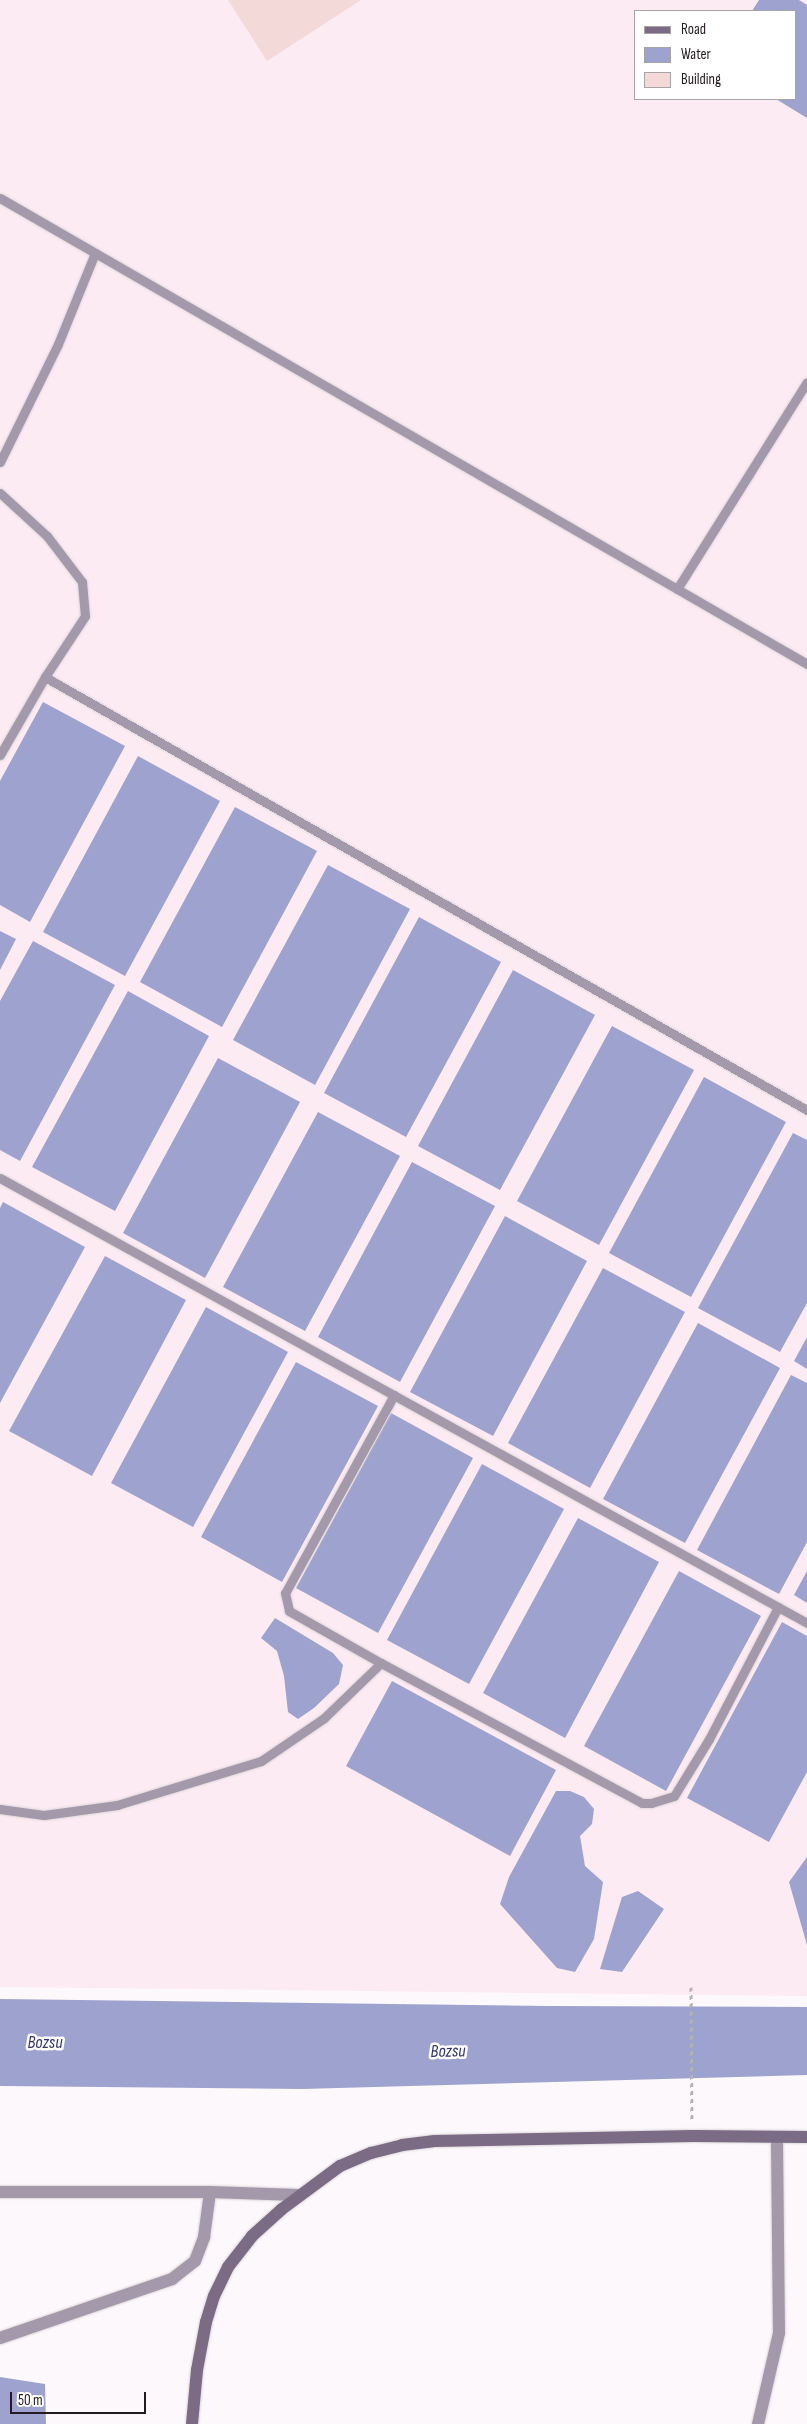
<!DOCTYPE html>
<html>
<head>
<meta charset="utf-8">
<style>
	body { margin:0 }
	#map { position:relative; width:807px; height:2424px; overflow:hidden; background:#fdf8fb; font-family:"Sofia Sans Condensed",sans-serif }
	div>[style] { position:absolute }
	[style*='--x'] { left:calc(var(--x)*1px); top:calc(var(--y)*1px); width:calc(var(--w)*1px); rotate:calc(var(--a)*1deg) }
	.built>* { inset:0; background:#fdebf3 }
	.water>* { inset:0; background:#9ea2ce }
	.building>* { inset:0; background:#f3dad9 }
	.path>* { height:3px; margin-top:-1.5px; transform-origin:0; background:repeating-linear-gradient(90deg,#b7b1b4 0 4px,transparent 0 8px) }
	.roads { filter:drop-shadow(0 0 1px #dad5d8) drop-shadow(0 0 1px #dad5d8) }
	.service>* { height:9px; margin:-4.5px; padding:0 4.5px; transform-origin:4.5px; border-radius:4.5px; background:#a499aa }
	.minor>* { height:12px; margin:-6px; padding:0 6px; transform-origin:6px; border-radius:6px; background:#a499aa }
	.secondary>* { height:12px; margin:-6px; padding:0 6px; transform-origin:6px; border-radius:6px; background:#7b6b84 }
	span { translate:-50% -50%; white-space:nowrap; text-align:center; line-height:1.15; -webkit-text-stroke:5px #fff; paint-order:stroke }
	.water-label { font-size:18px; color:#33346b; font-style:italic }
	.legend { position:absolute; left:634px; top:10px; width:162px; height:90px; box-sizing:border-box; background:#fff; border:1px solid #a7a4a5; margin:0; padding:6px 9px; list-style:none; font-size:15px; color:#231b1f }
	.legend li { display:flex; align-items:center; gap:10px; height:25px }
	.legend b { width:25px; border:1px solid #a7a4a5 }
	.scale { position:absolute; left:10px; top:2392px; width:136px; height:22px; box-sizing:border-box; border:2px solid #231b1f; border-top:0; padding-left:6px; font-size:15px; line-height:18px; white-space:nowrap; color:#231b1f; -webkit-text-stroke:4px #fff; paint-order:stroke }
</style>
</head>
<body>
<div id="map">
	<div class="built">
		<i style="clip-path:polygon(evenodd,0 0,807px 0,807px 1996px,0 1987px,0 0,636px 11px,796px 11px,796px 99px,636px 99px,636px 11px)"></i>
	</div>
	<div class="water">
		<i style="clip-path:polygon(759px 0,799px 0,807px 5px,807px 118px,776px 99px,796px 99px,796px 11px,752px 11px)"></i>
		<i style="clip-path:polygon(43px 702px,125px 746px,30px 922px,0 905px,0 781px)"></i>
		<i style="clip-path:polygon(138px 756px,220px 801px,125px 976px,43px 932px)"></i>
		<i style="clip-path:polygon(235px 807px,317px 851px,222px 1027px,140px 982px)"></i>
		<i style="clip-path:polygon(328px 865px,410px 909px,315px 1085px,233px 1040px)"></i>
		<i style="clip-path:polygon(419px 917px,501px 962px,406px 1137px,324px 1093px)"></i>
		<i style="clip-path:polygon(0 931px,16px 939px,0 970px)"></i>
		<i style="clip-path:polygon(33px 941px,115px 985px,20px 1161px,0 1150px,0 1001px)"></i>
		<i style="clip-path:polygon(513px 970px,595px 1015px,500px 1190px,418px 1146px)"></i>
		<i style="clip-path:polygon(128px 991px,209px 1036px,115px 1211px,32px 1167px)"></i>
		<i style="clip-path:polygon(612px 1026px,694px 1070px,599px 1245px,517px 1201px)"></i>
		<i style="clip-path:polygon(218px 1058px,300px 1102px,205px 1278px,123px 1233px)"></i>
		<i style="clip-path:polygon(704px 1077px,786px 1122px,691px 1297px,609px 1253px)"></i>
		<i style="clip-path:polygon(318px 1112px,400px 1156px,305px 1331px,223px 1287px)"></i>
		<i style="clip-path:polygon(793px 1133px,807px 1140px,807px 1303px,780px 1352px,698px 1308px)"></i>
		<i style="clip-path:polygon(412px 1162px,495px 1206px,400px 1382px,318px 1337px)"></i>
		<i style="clip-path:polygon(3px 1202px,85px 1247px,0 1403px,0 1208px)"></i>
		<i style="clip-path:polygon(505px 1216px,587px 1261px,493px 1436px,410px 1392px)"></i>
		<i style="clip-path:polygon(105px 1256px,186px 1300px,92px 1476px,9px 1431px)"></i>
		<i style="clip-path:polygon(603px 1268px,685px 1312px,590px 1488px,508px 1443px)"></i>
		<i style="clip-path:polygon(206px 1307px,288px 1352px,193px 1527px,111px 1483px)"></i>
		<i style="clip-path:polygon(698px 1323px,780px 1368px,685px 1543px,603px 1499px)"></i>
		<i style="clip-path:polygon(807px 1337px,807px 1369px,794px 1361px)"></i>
		<i style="clip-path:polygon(296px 1362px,378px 1406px,282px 1582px,201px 1537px)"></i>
		<i style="clip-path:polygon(791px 1375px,807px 1383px,807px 1542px,779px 1594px,697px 1550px)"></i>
		<i style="clip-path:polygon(391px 1413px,473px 1458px,378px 1633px,296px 1588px)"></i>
		<i style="clip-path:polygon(482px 1464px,564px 1509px,469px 1684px,387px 1640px)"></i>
		<i style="clip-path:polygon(578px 1518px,659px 1562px,565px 1738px,483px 1693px)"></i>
		<i style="clip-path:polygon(679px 1571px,761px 1616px,666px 1791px,584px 1746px)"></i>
		<i style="clip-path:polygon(807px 1571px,807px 1603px,794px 1595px)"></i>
		<i style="clip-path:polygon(275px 1618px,333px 1653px,343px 1665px,339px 1684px,314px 1708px,298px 1719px,288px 1712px,284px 1676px,277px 1651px,261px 1638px)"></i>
		<i style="clip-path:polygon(782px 1622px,807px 1636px,807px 1772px,769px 1842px,687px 1798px)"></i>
		<i style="clip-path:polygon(392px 1681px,556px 1770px,510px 1856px,346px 1766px)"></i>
		<i style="clip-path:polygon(556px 1791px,570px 1791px,584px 1797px,594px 1809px,592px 1824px,580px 1836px,585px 1866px,603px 1882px,594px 1939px,575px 1972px,557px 1968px,500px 1904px,509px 1877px)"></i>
		<i style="clip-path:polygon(807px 1857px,807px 1945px,789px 1882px)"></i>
		<i style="clip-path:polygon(638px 1891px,664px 1909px,622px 1972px,600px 1969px,622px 1897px)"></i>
		<i style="clip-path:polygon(0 1999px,548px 2006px,807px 2007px,807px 2075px,302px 2089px,0 2086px)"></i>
		<i style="clip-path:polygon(0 2377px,45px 2384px,46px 2424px,0 2424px)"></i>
	</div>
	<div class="building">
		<i style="clip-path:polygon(228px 0,361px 0,267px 61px)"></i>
	</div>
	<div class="path">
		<i style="--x:691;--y:1987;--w:135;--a:89.6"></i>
	</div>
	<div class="roads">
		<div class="service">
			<i style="--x:0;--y:198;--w:932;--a:30"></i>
			<i style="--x:0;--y:462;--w:131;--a:-63.8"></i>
			<i style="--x:58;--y:344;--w:98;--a:-67.9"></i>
			<i style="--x:0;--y:493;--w:64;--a:42.5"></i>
			<i style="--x:47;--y:536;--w:58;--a:52.7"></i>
			<i style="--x:82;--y:582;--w:34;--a:85"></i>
			<i style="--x:85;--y:616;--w:73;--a:123.3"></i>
			<i style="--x:45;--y:677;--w:90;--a:120"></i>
			<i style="--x:677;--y:589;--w:244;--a:-57.9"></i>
			<i style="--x:45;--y:677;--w:876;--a:29.61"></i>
			<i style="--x:0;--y:1178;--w:922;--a:28.87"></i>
			<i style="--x:394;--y:1395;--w:226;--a:118.8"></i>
			<i style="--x:285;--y:1593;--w:18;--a:77"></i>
			<i style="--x:289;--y:1611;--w:106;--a:29.5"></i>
			<i style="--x:381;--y:1663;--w:296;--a:28.2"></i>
			<i style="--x:642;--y:1803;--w:9;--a:0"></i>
			<i style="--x:651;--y:1803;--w:24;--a:-17"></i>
			<i style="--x:674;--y:1796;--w:67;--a:-58.4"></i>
			<i style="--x:709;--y:1739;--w:149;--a:-62.4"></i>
			<i style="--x:0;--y:1809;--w:44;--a:7.8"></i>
			<i style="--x:44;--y:1815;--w:74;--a:-7.8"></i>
			<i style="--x:117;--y:1805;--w:151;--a:-17"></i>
			<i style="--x:261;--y:1761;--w:76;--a:-34.3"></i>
			<i style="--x:324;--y:1718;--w:79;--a:-44"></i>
		</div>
		<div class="minor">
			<i style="--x:0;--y:2192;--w:210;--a:0"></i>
			<i style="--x:210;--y:2192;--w:88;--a:2"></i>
			<i style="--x:0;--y:2338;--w:182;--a:-18.9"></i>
			<i style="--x:172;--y:2279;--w:29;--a:-38"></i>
			<i style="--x:195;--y:2261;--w:26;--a:-69"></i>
			<i style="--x:204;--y:2237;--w:45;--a:-82.4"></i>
			<i style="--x:758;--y:2424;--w:93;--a:-77"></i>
			<i style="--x:779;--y:2333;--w:196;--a:-90.6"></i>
		</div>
		<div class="secondary">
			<i style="--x:192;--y:2424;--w:54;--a:-84.7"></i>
			<i style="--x:197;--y:2370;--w:49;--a:-79.4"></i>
			<i style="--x:206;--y:2322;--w:27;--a:-73"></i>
			<i style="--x:214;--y:2296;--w:32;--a:-64"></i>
			<i style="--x:228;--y:2267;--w:39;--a:-52"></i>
			<i style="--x:252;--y:2236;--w:40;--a:-42"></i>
			<i style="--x:282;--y:2209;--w:72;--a:-36.6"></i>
			<i style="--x:340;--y:2166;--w:34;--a:-23"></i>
			<i style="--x:371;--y:2153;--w:32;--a:-14"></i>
			<i style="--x:402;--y:2145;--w:33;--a:-7"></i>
			<i style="--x:435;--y:2141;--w:258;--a:-1.1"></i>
			<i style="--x:693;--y:2136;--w:114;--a:0.5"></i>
		</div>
	</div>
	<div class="water-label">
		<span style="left:45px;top:2043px">Bozsu</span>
		<span style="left:448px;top:2052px;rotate:-1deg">Bozsu</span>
	</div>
	<ul class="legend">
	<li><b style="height:6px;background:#7b6b84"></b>Road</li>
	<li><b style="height:14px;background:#9ea2ce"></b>Water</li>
	<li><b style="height:14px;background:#f3dad9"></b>Building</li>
	</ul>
	<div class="scale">50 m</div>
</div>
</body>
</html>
